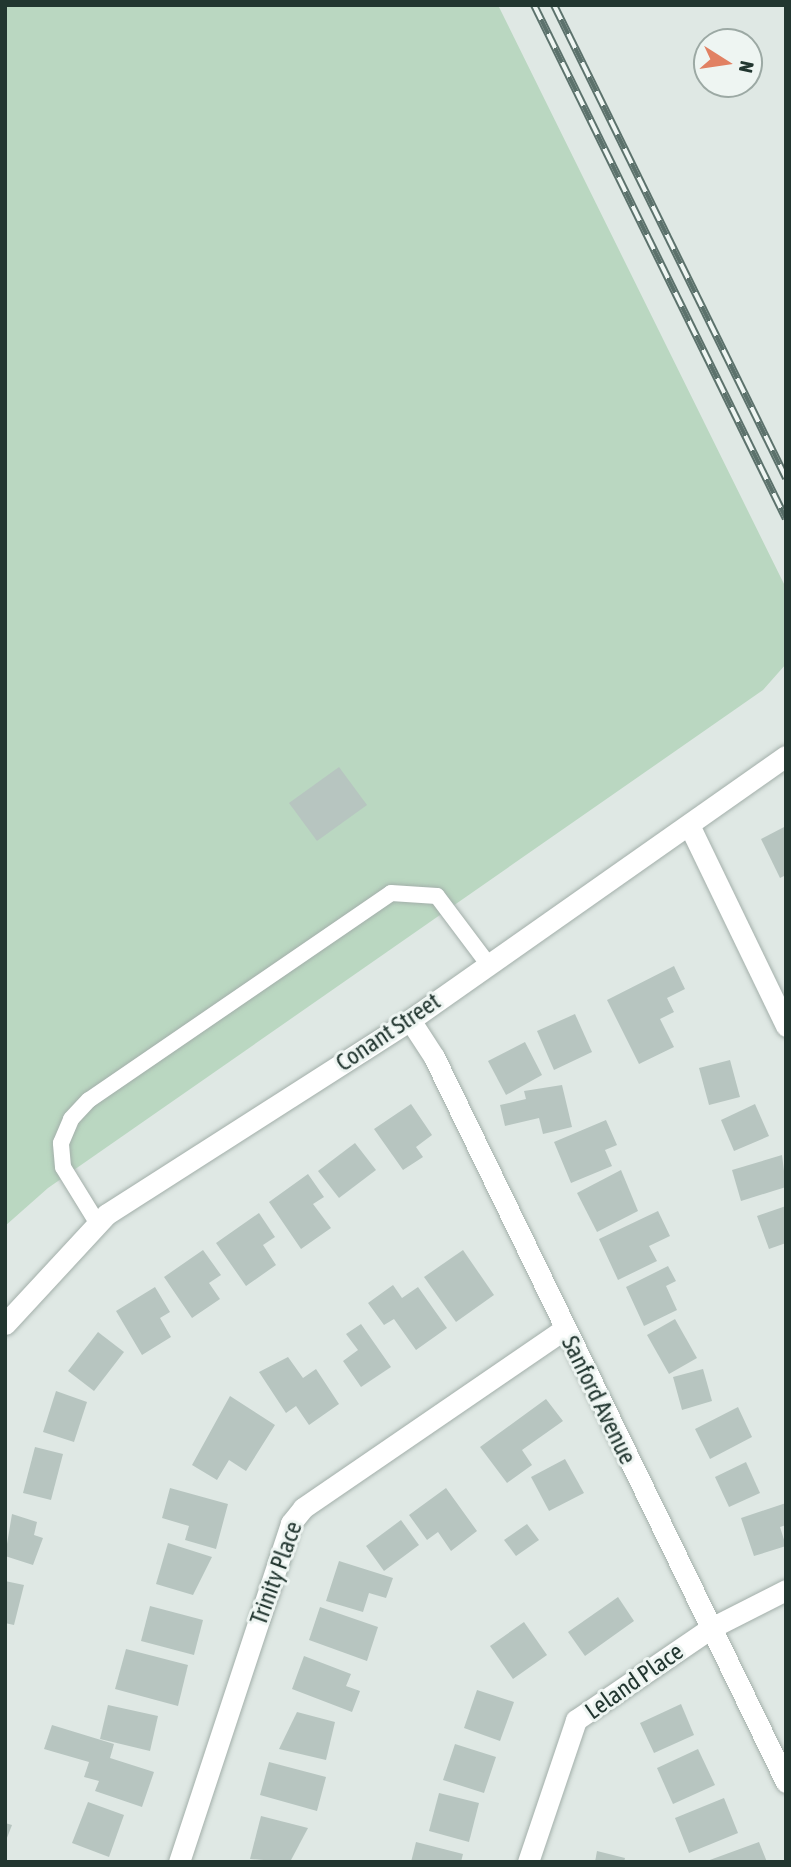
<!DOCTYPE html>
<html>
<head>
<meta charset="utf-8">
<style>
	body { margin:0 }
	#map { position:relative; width:791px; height:1867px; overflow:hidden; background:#dfe8e4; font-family:"Asap Condensed",sans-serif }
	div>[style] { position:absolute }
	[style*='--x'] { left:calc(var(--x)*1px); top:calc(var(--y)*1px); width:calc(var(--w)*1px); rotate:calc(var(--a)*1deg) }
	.green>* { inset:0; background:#bad7c1 }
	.building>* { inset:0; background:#b7c5c0 }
	.roads { filter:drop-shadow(0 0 2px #a3afaa) drop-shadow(0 0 2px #a3afaa) }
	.service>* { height:16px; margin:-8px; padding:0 8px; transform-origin:8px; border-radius:8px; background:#fff }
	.minor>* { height:21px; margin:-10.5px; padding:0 10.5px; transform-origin:10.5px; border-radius:10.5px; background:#fff }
	.rail>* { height:8px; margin-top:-4px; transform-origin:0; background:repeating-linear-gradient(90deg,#eef5f2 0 16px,#5c726c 0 32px); box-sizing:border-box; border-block:2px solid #5c726c }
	span { translate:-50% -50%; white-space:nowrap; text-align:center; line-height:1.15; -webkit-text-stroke:6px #eef5f2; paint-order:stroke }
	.street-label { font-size:24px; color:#223630 }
	.frame { position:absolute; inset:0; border:7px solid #223630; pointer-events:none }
	.north { position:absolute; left:693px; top:28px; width:70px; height:70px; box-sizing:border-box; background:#eef5f2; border:2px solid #9ca9a4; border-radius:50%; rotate:102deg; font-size:19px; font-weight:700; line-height:28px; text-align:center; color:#223630 }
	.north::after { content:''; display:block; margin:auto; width:24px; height:32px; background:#e18163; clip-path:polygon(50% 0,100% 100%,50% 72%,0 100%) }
</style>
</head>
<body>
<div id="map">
	<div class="green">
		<i style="clip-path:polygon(5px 5px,498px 5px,786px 588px,786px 664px,763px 690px,48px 1188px,5px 1226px)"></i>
	</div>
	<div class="building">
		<i style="clip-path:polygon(339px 767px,367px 805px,317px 841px,289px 803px)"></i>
		<i style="clip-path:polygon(786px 826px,786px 875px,780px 878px,761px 839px)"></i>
		<i style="clip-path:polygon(674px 966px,685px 989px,667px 998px,674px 1012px,660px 1019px,674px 1047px,639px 1064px,607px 1000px)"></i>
		<i style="clip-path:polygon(575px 1014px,592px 1052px,554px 1070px,537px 1031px)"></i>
		<i style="clip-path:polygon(525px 1042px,542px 1075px,506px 1095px,488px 1061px)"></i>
		<i style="clip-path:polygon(730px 1060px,740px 1097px,709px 1105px,699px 1068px)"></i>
		<i style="clip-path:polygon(562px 1085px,572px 1127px,543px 1134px,539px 1118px,505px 1126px,500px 1105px,526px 1099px,524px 1091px)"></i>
		<i style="clip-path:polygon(411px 1104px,432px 1135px,416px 1147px,423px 1157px,403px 1170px,374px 1129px)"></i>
		<i style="clip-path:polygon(755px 1104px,769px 1136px,734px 1151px,721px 1120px)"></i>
		<i style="clip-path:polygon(606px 1120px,617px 1145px,605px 1150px,612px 1166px,571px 1183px,554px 1142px)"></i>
		<i style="clip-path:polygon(355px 1143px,376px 1170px,339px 1198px,318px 1171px)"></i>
		<i style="clip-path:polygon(782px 1155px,786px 1187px,741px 1201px,732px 1170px)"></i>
		<i style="clip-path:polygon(621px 1170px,638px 1211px,597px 1232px,577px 1193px)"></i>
		<i style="clip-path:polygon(308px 1174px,324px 1197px,313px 1204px,331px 1228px,301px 1249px,269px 1202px)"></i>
		<i style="clip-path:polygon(786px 1206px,786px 1243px,769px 1249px,757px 1216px)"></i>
		<i style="clip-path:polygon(658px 1211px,670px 1236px,649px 1246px,657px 1261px,618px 1280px,599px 1239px)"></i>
		<i style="clip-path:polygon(259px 1213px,275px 1237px,263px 1245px,276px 1265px,246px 1286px,216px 1243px)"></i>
		<i style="clip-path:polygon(203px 1250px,221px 1275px,209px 1283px,220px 1299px,192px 1318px,164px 1277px)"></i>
		<i style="clip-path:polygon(463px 1250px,494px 1295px,456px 1322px,424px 1277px)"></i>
		<i style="clip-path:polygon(668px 1266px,676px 1281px,666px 1286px,677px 1310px,644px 1326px,626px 1287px)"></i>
		<i style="clip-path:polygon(393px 1285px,402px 1298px,418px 1287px,447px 1328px,416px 1350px,394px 1319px,384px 1325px,368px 1303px)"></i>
		<i style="clip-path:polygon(155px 1287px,170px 1312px,160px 1318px,171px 1337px,142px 1355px,116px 1311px)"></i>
		<i style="clip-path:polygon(675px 1319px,697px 1358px,669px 1374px,647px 1335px)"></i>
		<i style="clip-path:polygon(361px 1324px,391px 1367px,361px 1387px,343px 1361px,358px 1350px,346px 1334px)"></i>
		<i style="clip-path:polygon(98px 1332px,124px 1352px,94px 1391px,68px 1371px)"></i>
		<i style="clip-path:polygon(288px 1357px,303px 1378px,316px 1369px,339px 1404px,309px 1425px,296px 1406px,286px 1413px,259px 1372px)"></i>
		<i style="clip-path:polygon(703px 1369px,712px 1401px,682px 1410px,673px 1377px)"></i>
		<i style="clip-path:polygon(56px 1391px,87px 1402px,74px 1442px,43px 1432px)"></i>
		<i style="clip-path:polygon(230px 1396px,275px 1425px,246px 1471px,229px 1460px,217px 1480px,192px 1465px)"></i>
		<i style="clip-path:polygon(546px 1399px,563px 1421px,522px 1450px,532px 1465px,507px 1483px,480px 1447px)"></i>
		<i style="clip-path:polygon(738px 1407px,752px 1437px,710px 1459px,695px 1429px)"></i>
		<i style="clip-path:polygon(35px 1447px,63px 1454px,51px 1500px,23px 1493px)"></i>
		<i style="clip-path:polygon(565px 1459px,584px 1493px,549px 1511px,531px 1477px)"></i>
		<i style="clip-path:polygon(746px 1462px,760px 1493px,729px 1507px,715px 1477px)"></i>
		<i style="clip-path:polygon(170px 1488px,228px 1504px,216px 1549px,185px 1540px,189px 1526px,162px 1518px)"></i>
		<i style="clip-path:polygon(446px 1488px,477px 1531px,451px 1551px,438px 1532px,427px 1540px,409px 1515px)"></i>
		<i style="clip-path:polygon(786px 1503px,786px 1525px,780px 1527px,786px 1546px,754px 1556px,741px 1518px)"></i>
		<i style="clip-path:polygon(12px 1514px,37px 1522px,34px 1535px,43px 1538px,33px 1565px,5px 1556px)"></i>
		<i style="clip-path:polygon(401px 1520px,419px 1545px,384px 1571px,366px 1546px)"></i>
		<i style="clip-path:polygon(527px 1524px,539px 1540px,516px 1556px,504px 1540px)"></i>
		<i style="clip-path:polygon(168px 1543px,212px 1557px,193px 1595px,156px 1584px)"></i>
		<i style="clip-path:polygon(339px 1561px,393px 1578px,386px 1598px,369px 1593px,363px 1612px,326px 1601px)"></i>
		<i style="clip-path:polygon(5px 1581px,24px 1585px,14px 1625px,5px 1623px)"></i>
		<i style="clip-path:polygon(618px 1597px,634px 1621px,585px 1656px,568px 1632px)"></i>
		<i style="clip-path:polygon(150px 1606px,203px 1620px,194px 1655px,141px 1641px)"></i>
		<i style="clip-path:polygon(320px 1607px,378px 1627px,367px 1661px,309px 1640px)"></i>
		<i style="clip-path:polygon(524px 1622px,547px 1655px,513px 1679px,490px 1646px)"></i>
		<i style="clip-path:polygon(126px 1649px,188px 1665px,178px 1706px,115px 1689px)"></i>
		<i style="clip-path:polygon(304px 1656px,351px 1674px,346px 1686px,360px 1691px,352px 1712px,292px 1689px)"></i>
		<i style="clip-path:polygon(477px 1690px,514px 1702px,500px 1741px,464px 1728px)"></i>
		<i style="clip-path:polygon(681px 1704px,694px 1735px,654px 1753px,640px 1723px)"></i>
		<i style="clip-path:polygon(108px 1705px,158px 1716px,150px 1751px,100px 1739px)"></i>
		<i style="clip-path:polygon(297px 1712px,335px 1722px,326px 1760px,279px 1749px)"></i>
		<i style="clip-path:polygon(52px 1725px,114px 1744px,110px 1758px,154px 1772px,142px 1807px,95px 1791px,99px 1781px,84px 1777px,89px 1762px,44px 1749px)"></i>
		<i style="clip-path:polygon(455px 1744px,496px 1757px,484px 1793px,443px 1780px)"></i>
		<i style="clip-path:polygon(698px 1749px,715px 1785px,673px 1804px,657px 1768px)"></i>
		<i style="clip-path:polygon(269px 1762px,326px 1777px,317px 1811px,260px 1795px)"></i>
		<i style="clip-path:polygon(439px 1793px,479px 1803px,469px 1842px,429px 1831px)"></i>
		<i style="clip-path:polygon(724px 1798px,738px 1833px,689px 1853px,675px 1818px)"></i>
		<i style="clip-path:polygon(88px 1802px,124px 1815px,109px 1857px,72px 1843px)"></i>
		<i style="clip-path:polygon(261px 1816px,308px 1828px,290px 1862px,250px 1859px)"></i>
		<i style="clip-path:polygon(5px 1823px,12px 1825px,5px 1843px)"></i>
		<i style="clip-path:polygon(416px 1842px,463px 1854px,461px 1862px,411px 1862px)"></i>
		<i style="clip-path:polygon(759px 1842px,767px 1862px,707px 1862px,707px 1861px)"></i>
		<i style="clip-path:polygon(597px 1851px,625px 1858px,624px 1862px,595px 1862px)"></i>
	</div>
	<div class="roads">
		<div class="service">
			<i style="--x:98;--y:1224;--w:67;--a:-121.6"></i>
			<i style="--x:63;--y:1167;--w:24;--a:-95"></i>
			<i style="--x:61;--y:1143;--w:26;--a:-67"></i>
			<i style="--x:71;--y:1119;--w:26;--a:-47"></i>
			<i style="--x:89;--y:1100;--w:366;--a:-34.4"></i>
			<i style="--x:391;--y:893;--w:46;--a:3.7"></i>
			<i style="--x:437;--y:896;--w:85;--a:53.1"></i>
		</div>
		<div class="minor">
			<i style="--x:690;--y:827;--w:221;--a:64.2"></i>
			<i style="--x:410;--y:1020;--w:44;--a:57"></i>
			<i style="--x:434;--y:1057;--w:806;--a:64.1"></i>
			<i style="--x:5;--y:1324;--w:150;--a:-47.2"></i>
			<i style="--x:107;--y:1214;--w:360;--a:-32.6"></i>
			<i style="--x:410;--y:1020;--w:459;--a:-35.1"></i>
			<i style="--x:179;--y:1862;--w:357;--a:-71.7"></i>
			<i style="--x:291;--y:1523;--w:19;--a:-51"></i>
			<i style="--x:303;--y:1508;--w:316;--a:-34.4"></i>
			<i style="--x:528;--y:1862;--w:150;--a:-71.3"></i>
			<i style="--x:576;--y:1720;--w:163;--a:-34.3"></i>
			<i style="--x:711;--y:1628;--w:84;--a:-26.9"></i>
		</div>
	</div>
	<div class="rail">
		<i style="--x:534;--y:5;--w:572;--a:63.88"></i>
		<i style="--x:554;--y:5;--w:527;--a:63.87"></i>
	</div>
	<div class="street-label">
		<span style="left:388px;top:1032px;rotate:-34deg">Conant Street</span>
		<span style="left:599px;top:1400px;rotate:64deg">Sanford Avenue</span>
		<span style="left:276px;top:1573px;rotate:-70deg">Trinity Place</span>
		<span style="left:634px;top:1681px;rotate:-35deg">Leland Place</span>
	</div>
	<div class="frame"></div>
	<div class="north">N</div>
</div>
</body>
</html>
